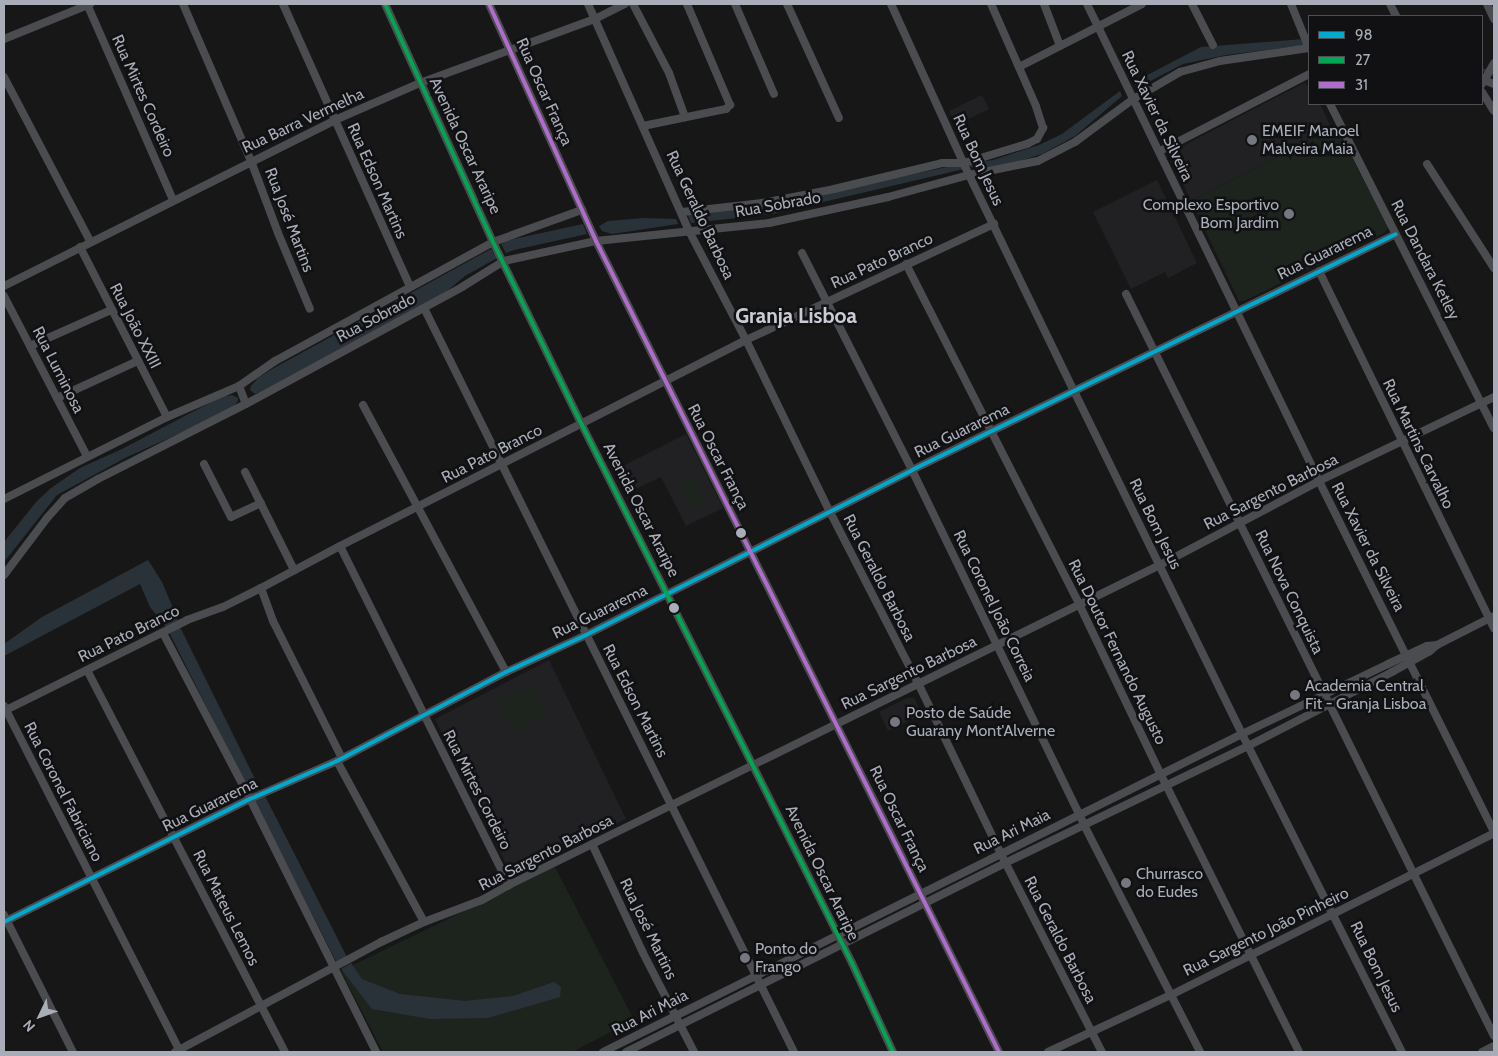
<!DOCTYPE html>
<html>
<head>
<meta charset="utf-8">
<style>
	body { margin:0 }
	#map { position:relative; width:1498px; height:1056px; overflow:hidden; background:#171717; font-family:Cabin,sans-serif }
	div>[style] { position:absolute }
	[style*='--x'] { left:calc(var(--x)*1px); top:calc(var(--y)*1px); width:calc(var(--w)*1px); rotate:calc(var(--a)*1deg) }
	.built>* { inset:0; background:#212123 }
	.green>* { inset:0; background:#1d241e }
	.water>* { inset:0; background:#2a3239 }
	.stream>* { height:2.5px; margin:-1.25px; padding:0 1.25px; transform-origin:1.25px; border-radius:1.25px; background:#2a3239 }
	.minor>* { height:8px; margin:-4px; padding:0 4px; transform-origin:4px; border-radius:4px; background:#4b4c50 }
	.bus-1>* { height:4px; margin:-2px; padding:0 2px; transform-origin:2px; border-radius:2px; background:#00a9ce }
	.bus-2>* { height:4px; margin:-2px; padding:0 2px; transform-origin:2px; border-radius:2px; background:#00a651 }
	.bus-3>* { height:4px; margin:-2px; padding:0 2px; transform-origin:2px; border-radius:2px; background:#b06ccc }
	.dots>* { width:14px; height:14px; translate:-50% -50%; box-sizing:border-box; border:2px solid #111113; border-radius:50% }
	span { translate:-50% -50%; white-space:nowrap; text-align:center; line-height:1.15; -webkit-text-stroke:5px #111113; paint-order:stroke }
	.street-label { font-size:16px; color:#a8adb8 }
	.poi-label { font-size:16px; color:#a8adb8 }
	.left { translate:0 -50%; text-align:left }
	.right { translate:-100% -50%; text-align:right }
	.district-label { font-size:21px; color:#c9ccd4; font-weight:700 }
	.frame { position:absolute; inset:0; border:5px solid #a8adb8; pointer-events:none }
	.legend { position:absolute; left:1308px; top:15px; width:175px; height:90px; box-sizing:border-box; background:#111113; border:1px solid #4d4f55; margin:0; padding:6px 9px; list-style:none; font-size:15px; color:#a8adb8 }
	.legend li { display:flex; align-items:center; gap:10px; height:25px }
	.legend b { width:25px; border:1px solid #4d4f55 }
	.north { position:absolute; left:15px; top:991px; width:50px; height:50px; -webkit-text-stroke:4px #111113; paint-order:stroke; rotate:228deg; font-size:14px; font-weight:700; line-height:20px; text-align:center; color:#a8adb8 }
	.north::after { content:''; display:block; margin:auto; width:18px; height:22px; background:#a8adb8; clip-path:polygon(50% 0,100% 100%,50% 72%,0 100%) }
</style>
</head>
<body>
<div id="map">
	<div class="built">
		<i style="clip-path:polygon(1304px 83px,1309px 86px,1309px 104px,1320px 104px,1332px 129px,1191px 201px,1170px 157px,1173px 151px)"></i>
		<i style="clip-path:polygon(982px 95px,989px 109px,956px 125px,949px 111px)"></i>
		<i style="clip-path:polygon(1157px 180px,1197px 263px,1168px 278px,1165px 272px,1131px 289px,1093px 212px)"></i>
		<i style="clip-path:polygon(686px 434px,723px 508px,686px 526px,661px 477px,627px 493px,615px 470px)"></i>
		<i style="clip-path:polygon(549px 660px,626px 819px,511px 874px,435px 719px)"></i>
		<i style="clip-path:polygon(907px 698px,914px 698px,922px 714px,888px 731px,879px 712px)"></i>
	</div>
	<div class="green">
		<i style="clip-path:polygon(1336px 127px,1388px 227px,1386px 232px,1244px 301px,1239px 301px,1191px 201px)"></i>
		<i style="clip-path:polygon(693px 475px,706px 501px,693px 508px,680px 482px)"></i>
		<i style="clip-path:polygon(531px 685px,545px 715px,512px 731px,498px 703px)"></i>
		<i style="clip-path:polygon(555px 867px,634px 1020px,572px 1052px,383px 1052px,341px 971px)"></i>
	</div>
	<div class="water">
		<i style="clip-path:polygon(1304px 39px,1306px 45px,1226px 55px,1183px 64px,1137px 88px,1134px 82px,1201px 47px)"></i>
		<i style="clip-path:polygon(1120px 91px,1122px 96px,1075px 136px,1042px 154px,1000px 167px,970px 167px,969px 163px,993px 160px,1039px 145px,1062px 134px)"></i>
		<i style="clip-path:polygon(961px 164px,964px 169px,772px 214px,691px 223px,687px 213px,763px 206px)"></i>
		<i style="clip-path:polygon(644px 218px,676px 219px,678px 224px,612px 234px,602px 231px,599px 226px,608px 221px)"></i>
		<i style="clip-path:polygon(583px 224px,587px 234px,514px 250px,506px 253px,501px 244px,509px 240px)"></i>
		<i style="clip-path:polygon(491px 249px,497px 258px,465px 276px,441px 296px,260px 392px,255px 394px,250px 390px,251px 386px,258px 378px,274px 368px)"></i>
		<i style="clip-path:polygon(232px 395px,238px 398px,238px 401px,231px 410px,127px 457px,57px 495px,4px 562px,4px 542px,37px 501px,51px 488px,80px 468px,122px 449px,221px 397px)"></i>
		<i style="clip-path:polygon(148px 560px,162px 582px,178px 620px,166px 627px,150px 607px,140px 584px,4px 656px,4px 644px,42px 617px)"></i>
		<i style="clip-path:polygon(180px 627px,260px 789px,250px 794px,169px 632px)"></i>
		<i style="clip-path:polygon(264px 794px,347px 957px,337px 963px,254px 800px)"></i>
		<i style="clip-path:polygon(351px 963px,362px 979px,400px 994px,465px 1001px,513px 996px,554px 982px,561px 987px,560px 997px,488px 1018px,430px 1019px,372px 1009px,341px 969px)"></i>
	</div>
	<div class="stream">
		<i style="--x:1482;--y:69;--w:13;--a:23"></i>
	</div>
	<div class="minor">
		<i style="--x:87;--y:4;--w:214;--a:66.3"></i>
		<i style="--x:183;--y:4;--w:171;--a:66.6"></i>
		<i style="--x:251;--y:161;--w:77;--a:69.4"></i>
		<i style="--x:278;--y:233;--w:82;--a:67.2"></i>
		<i style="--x:283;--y:4;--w:310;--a:65.8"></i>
		<i style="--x:385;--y:4;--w:261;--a:65.6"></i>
		<i style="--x:493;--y:242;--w:203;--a:64.1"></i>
		<i style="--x:582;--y:425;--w:602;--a:63.35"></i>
		<i style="--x:852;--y:963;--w:98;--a:65.3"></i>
		<i style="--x:489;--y:4;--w:260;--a:65.7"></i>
		<i style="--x:596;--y:241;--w:906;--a:63.58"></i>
		<i style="--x:588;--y:4;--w:248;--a:66"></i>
		<i style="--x:689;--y:231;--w:123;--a:62.4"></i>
		<i style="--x:746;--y:340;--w:191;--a:64"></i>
		<i style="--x:830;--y:512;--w:192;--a:62.8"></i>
		<i style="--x:918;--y:683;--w:190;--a:64.1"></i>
		<i style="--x:1001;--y:854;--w:222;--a:63"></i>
		<i style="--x:633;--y:4;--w:78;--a:62.4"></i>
		<i style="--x:669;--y:73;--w:47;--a:70"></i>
		<i style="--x:735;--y:4;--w:98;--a:66.6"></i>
		<i style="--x:787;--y:4;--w:125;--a:65.5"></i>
		<i style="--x:891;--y:4;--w:188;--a:65.5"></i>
		<i style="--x:969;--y:175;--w:240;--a:64.1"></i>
		<i style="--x:1074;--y:391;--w:382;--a:63.9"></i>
		<i style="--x:1242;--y:734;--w:356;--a:63.3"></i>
		<i style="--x:1044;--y:4;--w:45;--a:69.1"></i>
		<i style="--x:1087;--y:4;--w:530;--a:64.06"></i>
		<i style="--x:1319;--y:481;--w:392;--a:63.5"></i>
		<i style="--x:1192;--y:4;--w:46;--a:62.9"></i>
		<i style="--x:1291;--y:4;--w:48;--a:67.8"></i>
		<i style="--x:1390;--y:4;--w:13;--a:63"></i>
		<i style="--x:1487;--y:4;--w:17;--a:65"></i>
		<i style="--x:4;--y:39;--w:93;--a:-22.1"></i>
		<i style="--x:1019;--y:67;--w:138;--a:-27.1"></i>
		<i style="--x:4;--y:77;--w:185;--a:62.3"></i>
		<i style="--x:1482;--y:79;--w:13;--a:23"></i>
		<i style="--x:1482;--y:84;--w:24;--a:-60"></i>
		<i style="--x:1482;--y:92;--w:22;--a:58"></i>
		<i style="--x:1330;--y:104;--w:363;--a:63.2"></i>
		<i style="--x:643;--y:126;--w:85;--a:-11.6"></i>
		<i style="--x:726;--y:109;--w:6;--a:-45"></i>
		<i style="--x:730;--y:105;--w:110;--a:-113.1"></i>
		<i style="--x:1160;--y:151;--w:168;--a:-27.3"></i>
		<i style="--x:1427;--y:164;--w:124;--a:57.2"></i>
		<i style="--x:682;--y:212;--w:81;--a:-6.4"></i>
		<i style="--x:762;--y:203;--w:73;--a:-11"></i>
		<i style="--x:834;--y:189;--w:111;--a:-13.5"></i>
		<i style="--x:942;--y:163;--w:22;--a:0"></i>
		<i style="--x:964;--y:163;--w:66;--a:-16.8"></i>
		<i style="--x:1027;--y:144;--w:11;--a:-27"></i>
		<i style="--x:1037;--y:139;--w:13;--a:-61"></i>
		<i style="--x:1043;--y:128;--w:23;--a:-108"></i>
		<i style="--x:1036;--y:106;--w:111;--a:-113.8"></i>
		<i style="--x:80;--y:247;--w:191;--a:62.9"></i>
		<i style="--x:802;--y:253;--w:243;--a:63.1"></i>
		<i style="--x:912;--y:470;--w:394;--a:64.1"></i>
		<i style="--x:1084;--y:825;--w:255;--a:62.9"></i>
		<i style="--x:906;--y:264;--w:381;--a:63"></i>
		<i style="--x:1079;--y:604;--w:190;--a:64.4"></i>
		<i style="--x:1161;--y:775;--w:309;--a:63.5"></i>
		<i style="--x:1319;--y:271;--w:398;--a:63.9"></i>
		<i style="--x:4;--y:286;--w:370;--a:-26.6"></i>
		<i style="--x:335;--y:120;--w:93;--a:-23.5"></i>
		<i style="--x:420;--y:83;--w:186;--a:-20.1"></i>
		<i style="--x:595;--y:19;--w:34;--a:-27"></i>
		<i style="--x:1126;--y:294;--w:828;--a:63.62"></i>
		<i style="--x:4;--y:296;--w:180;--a:62.6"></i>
		<i style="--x:424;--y:308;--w:831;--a:63.56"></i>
		<i style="--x:30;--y:346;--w:89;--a:-24"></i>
		<i style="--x:239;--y:386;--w:19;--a:69"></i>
		<i style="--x:57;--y:398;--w:89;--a:-24.6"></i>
		<i style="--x:363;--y:405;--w:303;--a:61.8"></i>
		<i style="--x:204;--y:464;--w:59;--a:63"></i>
		<i style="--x:231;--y:517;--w:33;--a:-25"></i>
		<i style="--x:245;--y:472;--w:110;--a:63.4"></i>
		<i style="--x:4;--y:499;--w:182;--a:-26.7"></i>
		<i style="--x:167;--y:417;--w:78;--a:-23.3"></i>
		<i style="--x:239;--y:386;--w:44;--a:-34.8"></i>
		<i style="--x:275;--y:361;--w:248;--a:-28.6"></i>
		<i style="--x:493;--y:242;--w:95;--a:-19.8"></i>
		<i style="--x:340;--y:546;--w:379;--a:63.5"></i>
		<i style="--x:4;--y:575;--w:71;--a:-53"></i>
		<i style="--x:47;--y:518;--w:27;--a:-48"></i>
		<i style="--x:65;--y:498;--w:38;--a:-30"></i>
		<i style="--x:98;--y:479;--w:166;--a:-26.9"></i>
		<i style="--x:246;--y:404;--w:246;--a:-28.4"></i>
		<i style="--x:462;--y:287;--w:49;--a:-31.8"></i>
		<i style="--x:504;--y:261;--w:94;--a:-12.3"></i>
		<i style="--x:596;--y:241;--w:174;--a:-5.9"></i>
		<i style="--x:769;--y:223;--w:122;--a:-12.3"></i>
		<i style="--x:888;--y:197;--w:84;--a:-15.2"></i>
		<i style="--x:969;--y:175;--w:70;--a:-11.5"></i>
		<i style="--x:1038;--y:161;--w:42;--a:-27.2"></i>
		<i style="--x:1075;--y:142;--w:71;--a:-36.4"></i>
		<i style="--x:1132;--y:100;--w:56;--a:-30.3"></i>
		<i style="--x:1180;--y:72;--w:41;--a:-15.4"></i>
		<i style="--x:1220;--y:61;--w:90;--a:-8.3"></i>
		<i style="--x:261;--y:588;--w:35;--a:70"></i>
		<i style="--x:273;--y:621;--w:153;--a:63.3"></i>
		<i style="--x:163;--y:633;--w:187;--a:62.3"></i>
		<i style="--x:250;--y:799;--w:283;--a:63.5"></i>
		<i style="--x:87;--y:670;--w:430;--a:62.6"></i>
		<i style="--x:4;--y:706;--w:388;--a:63"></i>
		<i style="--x:4;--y:711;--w:204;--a:-26.4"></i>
		<i style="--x:187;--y:620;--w:38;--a:-20"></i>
		<i style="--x:223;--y:607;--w:42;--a:-26.6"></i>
		<i style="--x:261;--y:588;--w:89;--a:-28"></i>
		<i style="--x:340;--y:546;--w:455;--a:-26.9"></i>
		<i style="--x:746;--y:340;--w:274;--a:-25.1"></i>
		<i style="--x:337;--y:761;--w:183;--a:61.6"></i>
		<i style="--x:592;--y:844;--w:120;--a:64.9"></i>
		<i style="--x:643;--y:953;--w:111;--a:62.7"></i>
		<i style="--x:4;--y:915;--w:153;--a:63.3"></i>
		<i style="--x:4;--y:922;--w:275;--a:-26.6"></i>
		<i style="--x:250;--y:799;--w:95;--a:-23.6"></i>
		<i style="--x:337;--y:761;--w:191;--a:-27.8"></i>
		<i style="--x:506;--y:672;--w:88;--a:-24.8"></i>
		<i style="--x:586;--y:635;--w:365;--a:-26.8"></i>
		<i style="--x:912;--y:470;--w:538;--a:-25.99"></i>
		<i style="--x:175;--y:1052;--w:234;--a:-28.1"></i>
		<i style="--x:381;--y:942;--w:47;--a:-24.9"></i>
		<i style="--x:424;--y:922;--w:62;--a:-20.8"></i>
		<i style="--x:482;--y:900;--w:31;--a:-29"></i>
		<i style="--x:509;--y:885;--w:725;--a:-26.18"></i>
		<i style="--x:1160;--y:565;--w:180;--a:-27.8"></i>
		<i style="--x:1319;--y:481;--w:194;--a:-25.6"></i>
		<i style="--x:603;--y:1052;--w:714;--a:-26.46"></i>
		<i style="--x:1242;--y:734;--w:162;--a:-25.6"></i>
		<i style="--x:1388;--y:664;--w:43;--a:-24.8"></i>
		<i style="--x:1427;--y:646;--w:10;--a:-6"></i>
		<i style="--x:1437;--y:645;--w:64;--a:-27"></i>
		<i style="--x:626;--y:1052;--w:424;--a:-26.5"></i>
		<i style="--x:1005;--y:863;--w:270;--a:-25.7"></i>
		<i style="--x:1248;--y:746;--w:162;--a:-27.2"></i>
		<i style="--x:1392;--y:672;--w:43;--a:-28.9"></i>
		<i style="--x:1430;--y:651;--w:9;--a:-41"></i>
		<i style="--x:1048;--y:1052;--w:136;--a:-24.9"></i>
		<i style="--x:1171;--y:995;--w:361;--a:-26.6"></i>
		<i style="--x:1482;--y:1052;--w:13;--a:-27"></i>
	</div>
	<div class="bus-1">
		<i style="--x:4;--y:922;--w:275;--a:-26.6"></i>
		<i style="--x:250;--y:799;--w:95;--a:-23.6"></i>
		<i style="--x:337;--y:761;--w:191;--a:-27.8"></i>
		<i style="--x:506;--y:672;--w:88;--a:-24.8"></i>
		<i style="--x:586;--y:635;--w:365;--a:-26.8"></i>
		<i style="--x:912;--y:470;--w:538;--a:-25.99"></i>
	</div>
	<div class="bus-2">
		<i style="--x:385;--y:4;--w:261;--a:65.6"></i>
		<i style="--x:493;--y:242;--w:203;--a:64.1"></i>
		<i style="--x:582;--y:425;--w:602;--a:63.35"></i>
		<i style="--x:852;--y:963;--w:98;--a:65.3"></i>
	</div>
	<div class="bus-3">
		<i style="--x:489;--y:4;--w:260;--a:65.7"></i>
		<i style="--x:596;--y:241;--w:906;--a:63.58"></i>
	</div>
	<div class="dots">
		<i style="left:1252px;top:140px;background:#757880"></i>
		<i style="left:1289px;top:214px;background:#757880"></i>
		<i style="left:741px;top:533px;background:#a8adb8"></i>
		<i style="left:674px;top:608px;background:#a8adb8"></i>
		<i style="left:1295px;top:695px;background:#757880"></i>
		<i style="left:895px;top:722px;background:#757880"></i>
		<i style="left:1126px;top:883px;background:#757880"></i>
		<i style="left:745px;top:958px;background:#757880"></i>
	</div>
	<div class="street-label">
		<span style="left:544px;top:92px;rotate:66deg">Rua Oscar França</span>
		<span style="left:143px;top:96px;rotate:66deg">Rua Mirtes Cordeiro</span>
		<span style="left:1157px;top:116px;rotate:64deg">Rua Xavier da Silveira</span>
		<span style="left:303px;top:121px;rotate:-25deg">Rua Barra Vermelha</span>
		<span style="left:465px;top:146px;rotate:65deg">Avenida Oscar Araripe</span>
		<span style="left:978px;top:160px;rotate:65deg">Rua Bom Jesus</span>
		<span style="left:377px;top:181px;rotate:66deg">Rua Edson Martins</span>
		<span style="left:778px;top:205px;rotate:-10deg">Rua Sobrado</span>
		<span style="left:700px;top:215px;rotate:65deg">Rua Geraldo Barbosa</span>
		<span style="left:289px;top:220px;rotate:69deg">Rua José Martins</span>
		<span style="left:1325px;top:253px;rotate:-26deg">Rua Guararema</span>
		<span style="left:1425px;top:260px;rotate:63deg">Rua Dandara Ketley</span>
		<span style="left:882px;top:261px;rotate:-25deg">Rua Pato Branco</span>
		<span style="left:376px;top:318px;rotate:-28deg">Rua Sobrado</span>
		<span style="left:135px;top:326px;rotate:63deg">Rua João XXIII</span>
		<span style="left:58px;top:370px;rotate:63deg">Rua Luminosa</span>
		<span style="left:962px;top:431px;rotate:-26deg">Rua Guararema</span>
		<span style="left:1418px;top:444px;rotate:64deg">Rua Martins Carvalho</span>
		<span style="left:492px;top:454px;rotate:-27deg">Rua Pato Branco</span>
		<span style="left:718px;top:457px;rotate:63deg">Rua Oscar França</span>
		<span style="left:1271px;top:492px;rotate:-27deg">Rua Sargento Barbosa</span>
		<span style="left:641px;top:510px;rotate:63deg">Avenida Oscar Araripe</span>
		<span style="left:1155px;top:524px;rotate:64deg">Rua Bom Jesus</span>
		<span style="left:1368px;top:547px;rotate:63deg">Rua Xavier da Silveira</span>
		<span style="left:879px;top:578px;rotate:63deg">Rua Geraldo Barbosa</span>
		<span style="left:1289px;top:592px;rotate:64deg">Rua Nova Conquista</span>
		<span style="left:994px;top:606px;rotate:64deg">Rua Coronel João Correia</span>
		<span style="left:600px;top:612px;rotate:-26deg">Rua Guararema</span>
		<span style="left:129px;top:634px;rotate:-26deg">Rua Pato Branco</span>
		<span style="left:1117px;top:652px;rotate:64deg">Rua Doutor Fernando Augusto</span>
		<span style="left:909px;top:673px;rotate:-26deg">Rua Sargento Barbosa</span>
		<span style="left:635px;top:701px;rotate:63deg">Rua Edson Martins</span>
		<span style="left:477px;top:790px;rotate:63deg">Rua Mirtes Cordeiro</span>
		<span style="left:63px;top:792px;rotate:63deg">Rua Coronel Fabriciano</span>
		<span style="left:210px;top:805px;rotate:-26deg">Rua Guararema</span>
		<span style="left:899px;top:819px;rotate:64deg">Rua Oscar França</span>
		<span style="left:1012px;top:832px;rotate:-26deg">Rua Ari Maia</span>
		<span style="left:546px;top:853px;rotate:-27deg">Rua Sargento Barbosa</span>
		<span style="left:822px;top:873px;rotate:64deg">Avenida Oscar Araripe</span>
		<span style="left:226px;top:908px;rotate:63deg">Rua Mateus Lemos</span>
		<span style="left:648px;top:929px;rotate:64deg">Rua José Martins</span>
		<span style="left:1266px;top:932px;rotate:-26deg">Rua Sargento João Pinheiro</span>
		<span style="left:1060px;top:940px;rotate:63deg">Rua Geraldo Barbosa</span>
		<span style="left:1376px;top:967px;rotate:64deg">Rua Bom Jesus</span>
		<span style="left:650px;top:1013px;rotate:-27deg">Rua Ari Maia</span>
	</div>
	<div class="poi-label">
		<span class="left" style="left:1262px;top:140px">EMEIF Manoel<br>Malveira Maia</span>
		<span class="right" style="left:1279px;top:214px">Complexo Esportivo<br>Bom Jardim</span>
		<span class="left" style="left:1305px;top:695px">Academia Central<br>Fit - Granja Lisboa</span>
		<span class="left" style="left:906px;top:722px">Posto de Saúde<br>Guarany Mont'Alverne</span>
		<span class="left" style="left:1136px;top:883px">Churrasco<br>do Eudes</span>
		<span class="left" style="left:755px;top:958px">Ponto do<br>Frango</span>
	</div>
	<div class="district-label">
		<span style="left:796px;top:316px">Granja Lisboa</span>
	</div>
	<div class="frame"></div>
	<ul class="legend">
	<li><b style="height:6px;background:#00a9ce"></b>98</li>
	<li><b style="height:6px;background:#00a651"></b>27</li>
	<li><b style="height:6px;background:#b06ccc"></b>31</li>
	</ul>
	<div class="north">N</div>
</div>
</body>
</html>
